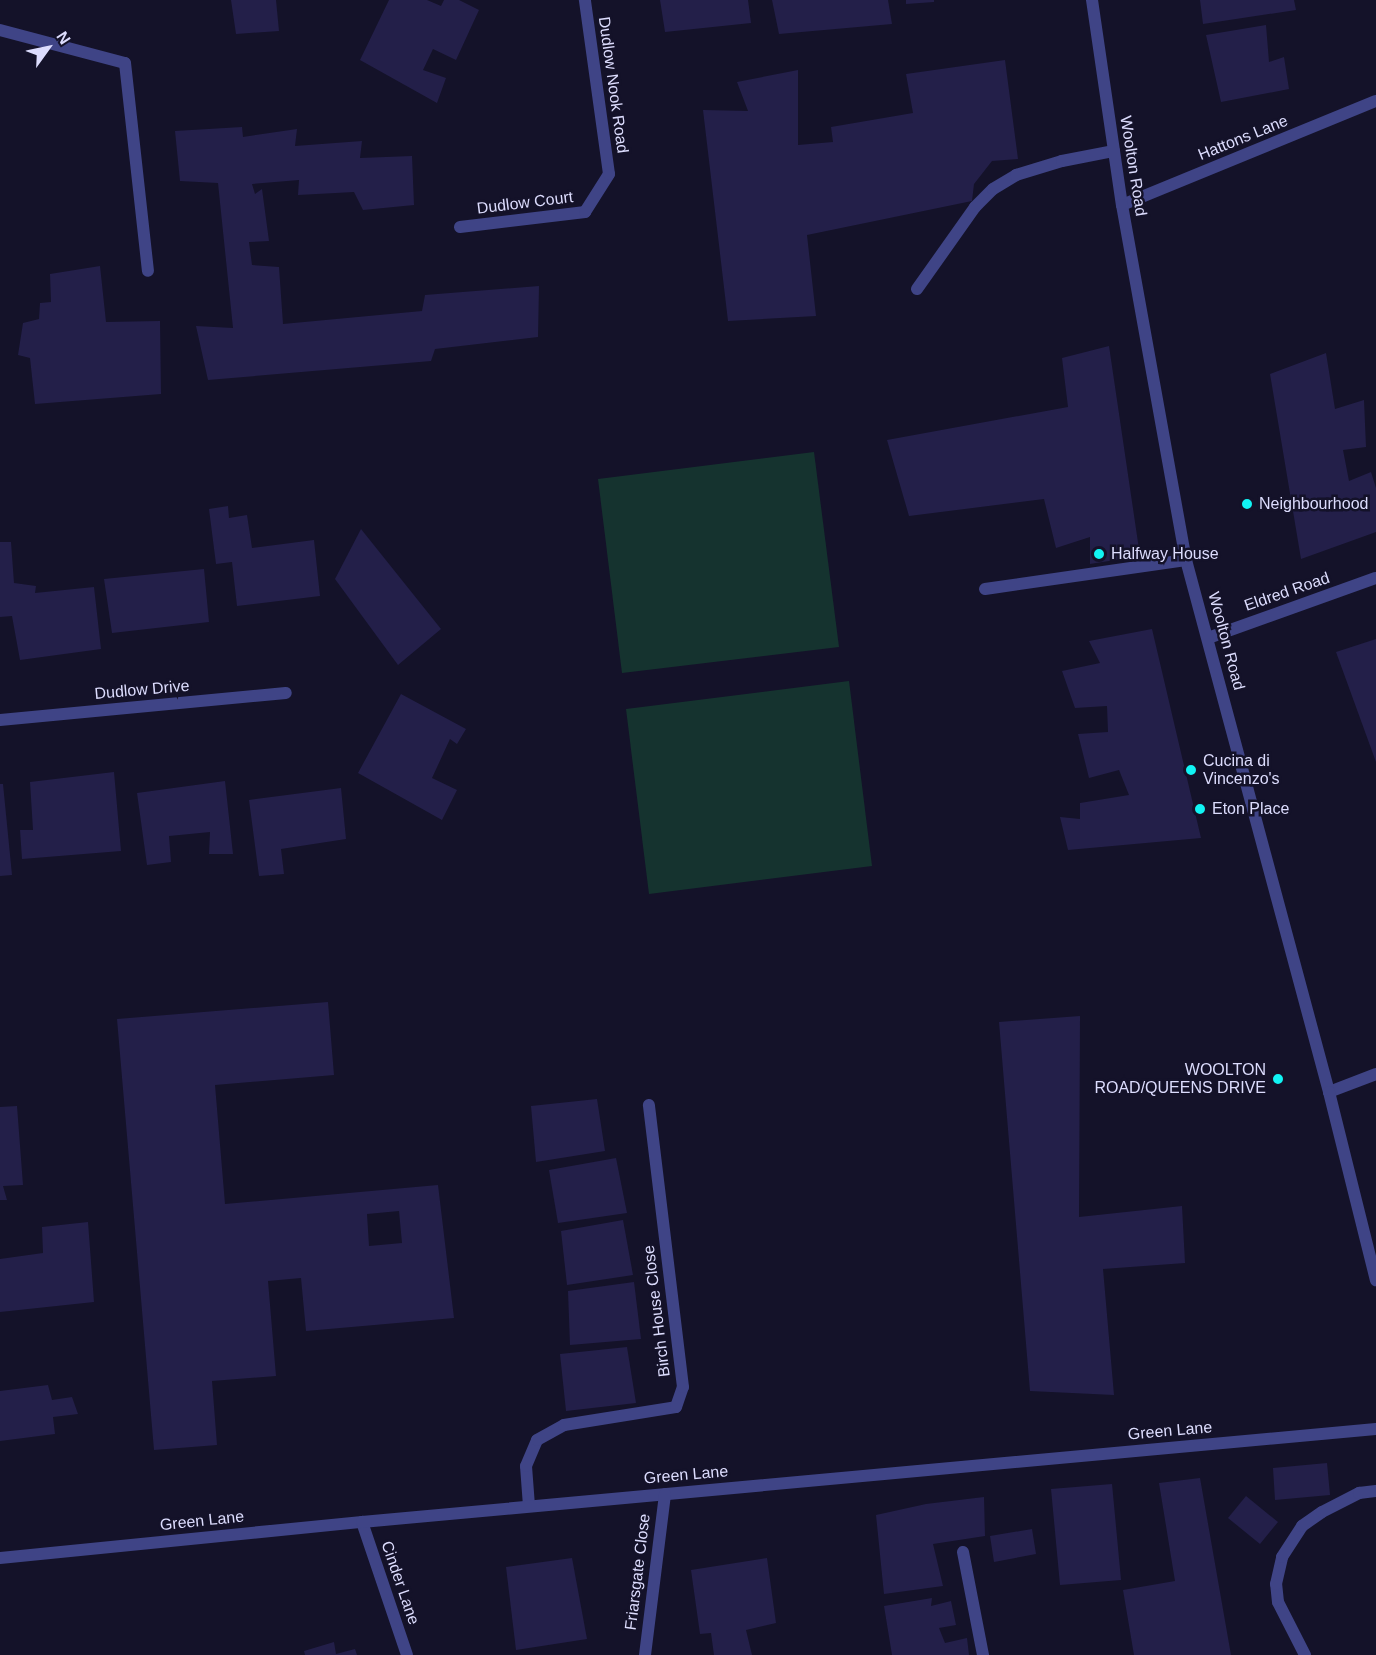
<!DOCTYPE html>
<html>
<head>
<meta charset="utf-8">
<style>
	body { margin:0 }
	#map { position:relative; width:1376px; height:1655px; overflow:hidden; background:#141229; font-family:Helvetica,sans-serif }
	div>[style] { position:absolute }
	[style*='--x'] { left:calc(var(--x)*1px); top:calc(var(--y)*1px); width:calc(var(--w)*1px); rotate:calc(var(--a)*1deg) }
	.green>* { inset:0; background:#15332f }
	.building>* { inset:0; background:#231f49 }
	.service>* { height:12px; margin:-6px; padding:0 6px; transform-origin:6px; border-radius:6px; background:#3f4486 }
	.minor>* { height:12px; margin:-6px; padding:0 6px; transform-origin:6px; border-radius:6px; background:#3f4486 }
	.tertiary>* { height:12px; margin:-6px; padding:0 6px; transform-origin:6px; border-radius:6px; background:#3f4486 }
	.dots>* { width:16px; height:16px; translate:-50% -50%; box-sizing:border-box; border:3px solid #141229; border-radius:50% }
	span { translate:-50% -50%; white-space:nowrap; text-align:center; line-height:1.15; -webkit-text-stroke:5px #141229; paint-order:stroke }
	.street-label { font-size:16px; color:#dcdcfd }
	.poi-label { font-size:16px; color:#dcdcfd }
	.left { translate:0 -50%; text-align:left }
	.right { translate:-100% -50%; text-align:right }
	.north { position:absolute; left:18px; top:18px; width:60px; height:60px; -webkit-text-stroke:4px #141229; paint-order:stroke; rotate:57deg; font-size:16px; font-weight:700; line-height:24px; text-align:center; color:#dcdcfd }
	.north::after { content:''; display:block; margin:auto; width:21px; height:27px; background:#dcdcfd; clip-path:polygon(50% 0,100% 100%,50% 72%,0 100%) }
</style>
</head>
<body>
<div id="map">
	<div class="green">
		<i style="clip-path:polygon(814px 452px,839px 647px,622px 673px,598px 479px)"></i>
		<i style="clip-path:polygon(849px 681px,872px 866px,649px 894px,626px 709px)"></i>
	</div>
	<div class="building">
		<i style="clip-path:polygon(231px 0,276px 0,279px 31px,236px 34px)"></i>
		<i style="clip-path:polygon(389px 0,427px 0,441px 6px,444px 0,459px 0,479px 10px,456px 60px,433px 49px,423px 70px,446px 78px,437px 103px,360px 60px)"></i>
		<i style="clip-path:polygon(660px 0,748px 0,751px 23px,665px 32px)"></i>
		<i style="clip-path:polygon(772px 0,888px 0,892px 24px,779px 34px)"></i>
		<i style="clip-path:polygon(906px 0,934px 0,934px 2px,906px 4px)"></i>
		<i style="clip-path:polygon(1200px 0,1294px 0,1296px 10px,1203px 24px)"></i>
		<i style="clip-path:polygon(1266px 25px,1269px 62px,1284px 57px,1289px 89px,1221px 102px,1206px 35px)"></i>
		<i style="clip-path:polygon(1005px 60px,1018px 159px,992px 161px,974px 184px,972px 201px,807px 235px,816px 316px,728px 321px,703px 110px,748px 111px,737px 82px,798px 70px,798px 145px,833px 142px,831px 127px,913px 113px,906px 74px)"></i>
		<i style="clip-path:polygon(242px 127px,243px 137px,297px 129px,295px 146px,362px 141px,360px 158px,412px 156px,414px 205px,363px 210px,354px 192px,298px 195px,299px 180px,252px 184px,255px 194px,262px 189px,269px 241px,249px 242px,252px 265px,279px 267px,283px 324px,422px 311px,425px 295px,539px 286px,538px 337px,435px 349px,431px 361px,208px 380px,196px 326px,233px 328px,218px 183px,180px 181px,175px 131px)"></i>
		<i style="clip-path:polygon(100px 266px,106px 322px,160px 321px,161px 394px,35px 404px,30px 358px,18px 355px,23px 323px,39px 319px,40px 303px,51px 302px,50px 274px)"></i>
		<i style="clip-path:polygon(1109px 346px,1140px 556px,1090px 564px,1090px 537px,1056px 548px,1044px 499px,909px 516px,887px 440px,1068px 407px,1062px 358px)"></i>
		<i style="clip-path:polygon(1326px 353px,1335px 409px,1364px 400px,1366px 447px,1343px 450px,1349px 481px,1371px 472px,1376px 488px,1376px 532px,1301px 559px,1270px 374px)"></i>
		<i style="clip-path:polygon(228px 506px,229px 518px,247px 515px,252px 548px,314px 540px,320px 596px,237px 606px,232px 562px,216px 564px,209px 509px)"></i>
		<i style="clip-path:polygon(361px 529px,441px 629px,398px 665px,335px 579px)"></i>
		<i style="clip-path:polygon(0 542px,11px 542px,14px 583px,36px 586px,35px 593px,94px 587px,101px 649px,20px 660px,12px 616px,0 617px)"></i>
		<i style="clip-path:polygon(204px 569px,209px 622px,112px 633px,104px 579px)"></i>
		<i style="clip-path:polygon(1152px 629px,1201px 838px,1068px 850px,1060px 817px,1080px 819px,1080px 803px,1129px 795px,1119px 770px,1089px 778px,1078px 734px,1108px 732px,1107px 706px,1075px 708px,1062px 671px,1100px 663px,1089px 641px)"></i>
		<i style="clip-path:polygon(1376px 639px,1376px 762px,1336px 652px)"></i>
		<i style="clip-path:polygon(401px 694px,466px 729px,457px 744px,450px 739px,432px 778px,457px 790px,442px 820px,358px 773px)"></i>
		<i style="clip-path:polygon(114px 772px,121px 851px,22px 859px,20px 830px,33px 830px,30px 782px)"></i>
		<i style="clip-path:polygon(225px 781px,233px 854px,209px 854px,210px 832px,169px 836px,171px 862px,147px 865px,137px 793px)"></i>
		<i style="clip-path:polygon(0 784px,3px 784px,12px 875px,0 876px)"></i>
		<i style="clip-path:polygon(341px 788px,346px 839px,281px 849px,284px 874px,259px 876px,249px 800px)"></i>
		<i style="clip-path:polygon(evenodd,328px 1002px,334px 1075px,215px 1085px,225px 1204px,438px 1185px,454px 1318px,306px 1331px,301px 1278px,268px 1281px,276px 1376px,212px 1381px,217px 1445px,154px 1450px,117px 1019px,328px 1002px,399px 1211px,402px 1243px,369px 1246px,367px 1214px,399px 1211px)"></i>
		<i style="clip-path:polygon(1080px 1016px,1079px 1217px,1182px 1206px,1185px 1263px,1103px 1269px,1114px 1395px,1030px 1391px,999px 1022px)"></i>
		<i style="clip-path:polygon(597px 1099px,605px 1151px,536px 1162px,531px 1106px)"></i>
		<i style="clip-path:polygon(17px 1106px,23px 1185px,3px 1186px,7px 1200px,0 1200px,0 1107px)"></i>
		<i style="clip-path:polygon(616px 1158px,627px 1213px,558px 1223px,549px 1170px)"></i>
		<i style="clip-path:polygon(623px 1220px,633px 1275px,567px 1285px,561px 1231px)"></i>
		<i style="clip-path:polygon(88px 1222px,94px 1302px,0 1312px,0 1259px,43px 1253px,42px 1227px)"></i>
		<i style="clip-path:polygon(634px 1282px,641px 1339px,570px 1345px,568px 1291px)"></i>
		<i style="clip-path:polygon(627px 1347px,636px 1403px,566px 1411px,560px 1354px)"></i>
		<i style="clip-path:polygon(48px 1385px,52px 1400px,72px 1397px,78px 1414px,53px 1417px,55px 1434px,0 1441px,0 1391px)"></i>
		<i style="clip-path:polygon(1327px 1463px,1330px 1495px,1275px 1500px,1273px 1468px)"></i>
		<i style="clip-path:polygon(1200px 1478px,1231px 1655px,1134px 1655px,1123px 1590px,1175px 1581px,1159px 1483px)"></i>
		<i style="clip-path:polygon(1112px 1484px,1121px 1580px,1060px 1585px,1051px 1489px)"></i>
		<i style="clip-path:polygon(1246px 1496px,1278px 1522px,1260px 1544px,1228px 1518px)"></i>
		<i style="clip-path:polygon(984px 1497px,985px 1536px,933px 1544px,943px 1586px,884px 1594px,876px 1515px,926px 1504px)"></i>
		<i style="clip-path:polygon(1032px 1529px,1036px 1554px,994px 1562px,990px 1536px)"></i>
		<i style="clip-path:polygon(572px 1558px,587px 1639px,516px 1650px,506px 1567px)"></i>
		<i style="clip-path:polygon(767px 1558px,776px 1623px,746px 1630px,752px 1655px,714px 1655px,711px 1633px,700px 1634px,691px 1570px)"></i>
		<i style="clip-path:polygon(932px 1598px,931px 1606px,951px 1601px,956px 1625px,939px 1628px,945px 1643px,967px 1638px,969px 1655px,892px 1655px,884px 1606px)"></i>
		<i style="clip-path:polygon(334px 1642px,336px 1654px,355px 1649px,357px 1655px,305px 1655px,304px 1651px)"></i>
	</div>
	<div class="service">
		<i style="--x:917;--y:289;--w:100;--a:-54.7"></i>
		<i style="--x:975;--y:207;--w:25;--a:-45"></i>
		<i style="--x:993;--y:189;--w:27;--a:-31"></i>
		<i style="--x:1016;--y:175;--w:48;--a:-16.9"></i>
		<i style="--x:1062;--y:161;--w:53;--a:-10.9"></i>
		<i style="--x:985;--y:589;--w:203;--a:-8.2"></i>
		<i style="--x:963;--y:1552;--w:105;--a:79"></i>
		<i style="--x:1305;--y:1655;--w:59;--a:-117"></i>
		<i style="--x:1278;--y:1602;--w:18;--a:-96"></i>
		<i style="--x:1276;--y:1584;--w:28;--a:-77"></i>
		<i style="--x:1282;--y:1557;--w:37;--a:-57"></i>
		<i style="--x:1302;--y:1526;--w:24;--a:-35"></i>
		<i style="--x:1322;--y:1512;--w:42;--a:-27.2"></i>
		<i style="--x:1359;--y:1493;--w:17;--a:-7"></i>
	</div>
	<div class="minor">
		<i style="--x:0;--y:30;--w:129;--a:14.8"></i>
		<i style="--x:125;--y:63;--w:209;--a:83.7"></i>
		<i style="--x:1122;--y:205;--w:274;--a:-22.3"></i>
		<i style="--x:460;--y:227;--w:126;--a:-6.8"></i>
		<i style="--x:585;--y:212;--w:45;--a:-57.7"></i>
		<i style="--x:609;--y:174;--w:176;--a:-97.9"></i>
		<i style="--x:1208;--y:638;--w:178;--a:-19.7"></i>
		<i style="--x:0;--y:720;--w:287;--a:-5.4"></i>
		<i style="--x:1329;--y:1092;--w:50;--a:-21"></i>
		<i style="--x:529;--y:1506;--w:40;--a:-94.3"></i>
		<i style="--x:526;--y:1466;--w:28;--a:-67"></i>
		<i style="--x:537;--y:1440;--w:31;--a:-29"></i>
		<i style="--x:564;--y:1425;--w:113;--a:-9.1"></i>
		<i style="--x:676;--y:1407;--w:21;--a:-71"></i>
		<i style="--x:683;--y:1387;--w:284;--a:-96.9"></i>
		<i style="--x:362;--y:1522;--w:140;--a:71.3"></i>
		<i style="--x:0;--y:1558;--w:364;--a:-5.7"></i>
		<i style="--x:362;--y:1522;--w:1018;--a:-5.24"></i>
		<i style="--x:645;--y:1655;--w:162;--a:-82.9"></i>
	</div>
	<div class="tertiary">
		<i style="--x:1092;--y:0;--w:207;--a:81.7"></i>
		<i style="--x:1122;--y:205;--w:361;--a:79.8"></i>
		<i style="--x:1186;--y:560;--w:551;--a:74.95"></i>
		<i style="--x:1329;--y:1092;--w:194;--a:76"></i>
	</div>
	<div class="dots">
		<i style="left:1247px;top:504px;background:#11f4f4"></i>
		<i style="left:1099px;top:554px;background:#11f4f4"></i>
		<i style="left:1191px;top:770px;background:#11f4f4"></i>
		<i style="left:1200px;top:809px;background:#11f4f4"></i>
		<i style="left:1278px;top:1079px;background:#11f4f4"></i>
	</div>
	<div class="street-label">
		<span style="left:613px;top:85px;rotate:82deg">Dudlow Nook Road</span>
		<span style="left:1243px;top:138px;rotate:-22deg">Hattons Lane</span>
		<span style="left:1133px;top:166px;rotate:81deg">Woolton Road</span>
		<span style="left:525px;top:203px;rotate:-7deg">Dudlow Court</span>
		<span style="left:1287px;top:592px;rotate:-19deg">Eldred Road</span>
		<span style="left:1226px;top:641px;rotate:75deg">Woolton Road</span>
		<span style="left:142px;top:690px;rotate:-5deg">Dudlow Drive</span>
		<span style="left:657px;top:1311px;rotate:-97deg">Birch House Close</span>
		<span style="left:1170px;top:1431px;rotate:-5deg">Green Lane</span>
		<span style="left:686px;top:1475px;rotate:-5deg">Green Lane</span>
		<span style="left:202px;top:1521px;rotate:-6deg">Green Lane</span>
		<span style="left:638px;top:1572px;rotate:-83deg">Friarsgate Close</span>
		<span style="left:400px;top:1583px;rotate:71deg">Cinder Lane</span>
	</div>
	<div class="poi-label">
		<span class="left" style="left:1259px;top:504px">Neighbourhood</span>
		<span class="left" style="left:1111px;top:554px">Halfway House</span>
		<span class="left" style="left:1203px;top:770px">Cucina di<br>Vincenzo's</span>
		<span class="left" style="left:1212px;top:809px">Eton Place</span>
		<span class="right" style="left:1266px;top:1079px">WOOLTON<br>ROAD/QUEENS DRIVE</span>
	</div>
	<div class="north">N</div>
</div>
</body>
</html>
